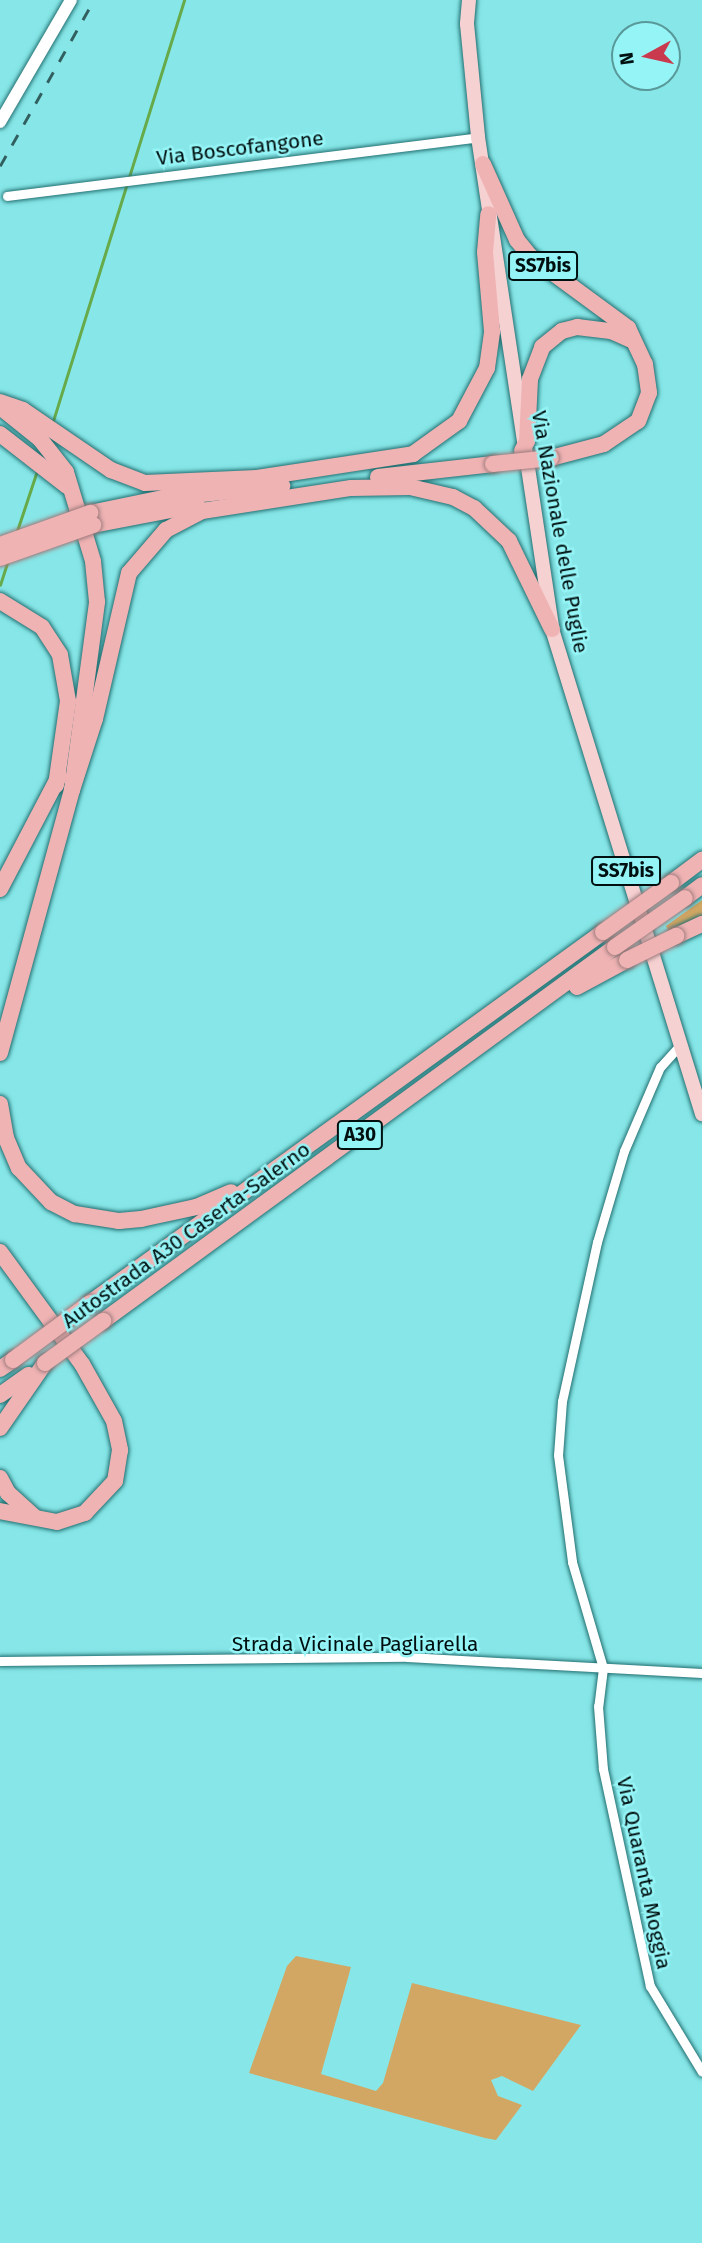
<!DOCTYPE html>
<html>
<head>
<meta charset="utf-8">
<style>
	body { margin:0 }
	#map { position:relative; width:702px; height:2243px; overflow:hidden; background:#87e7e8; font-family:"Fira Sans",sans-serif }
	div>[style] { position:absolute }
	[style*='--x'] { left:calc(var(--x)*1px); top:calc(var(--y)*1px); width:calc(var(--w)*1px); rotate:calc(var(--a)*1deg) }
	.green>* { inset:0; background:#d2a763 }
	.stream>* { height:2.5px; margin:-1.25px; padding:0 1.25px; transform-origin:1.25px; border-radius:1.25px; background:#67aa4a }
	.roads { filter:drop-shadow(0 0 2px #236f71) drop-shadow(0 0 2px #236f71) }
	.street>* { height:9px; margin:-4.5px; padding:0 4.5px; transform-origin:4.5px; border-radius:4.5px; background:#fff }
	.secondary>* { height:12px; margin:-6px; padding:0 6px; transform-origin:6px; border-radius:6px; background:#fff }
	.primary>* { height:14px; margin:-7px; padding:0 7px; transform-origin:7px; border-radius:7px; background:#f6d1d2 }
	.highway>* { height:16px; margin:-8px; padding:0 8px; transform-origin:8px; border-radius:8px; background:#f0b3b4 }
	.rail>* { height:2.5px; margin-top:-1.25px; transform-origin:0; background:repeating-linear-gradient(90deg,#315e5e 0 12px,transparent 0 24px) }
	.bridges { filter:drop-shadow(0 0 2px #9c7a7b) drop-shadow(0 0 2px #9c7a7b) }
	.highway-bridge>* { height:16px; margin:-8px; padding:0 8px; transform-origin:8px; border-radius:8px; background:#f0b3b4 }
	span { translate:-50% -50%; white-space:nowrap; text-align:center; line-height:1.15; -webkit-text-stroke:5px #95f4f6; paint-order:stroke }
	.shield-label span { padding:2px 5px; background:#95f4f6; border:2px solid; border-radius:5px; -webkit-text-stroke-width:0 }
	.shield-label { font-size:19px; color:#001010; font-weight:700 }
	.street-label { font-size:21px; color:#001010 }
	.north { position:absolute; left:611px; top:21px; width:70px; height:70px; box-sizing:border-box; background:#95f4f6; border:2px solid #59999a; border-radius:50%; rotate:262deg; font-size:19px; font-weight:700; line-height:28px; text-align:center; color:#001010 }
	.north::after { content:''; display:block; margin:auto; width:24px; height:32px; background:#ca3a4f; clip-path:polygon(50% 0,100% 100%,50% 72%,0 100%) }
</style>
</head>
<body>
<div id="map">
	<div class="green">
		<i style="clip-path:polygon(702px 900px,702px 920px,670px 933px,666px 926px)"></i>
		<i style="clip-path:polygon(296px 1956px,351px 1967px,321px 2074px,376px 2091px,383px 2083px,412px 1983px,581px 2025px,533px 2091px,502px 2076px,491px 2080px,498px 2096px,522px 2105px,496px 2140px,485px 2138px,249px 2073px,287px 1966px)"></i>
	</div>
	<div class="stream">
		<i style="--x:129;--y:177;--w:185;--a:-72.7"></i>
		<i style="--x:53;--y:421;--w:248;--a:-72.7"></i>
		<i style="--x:17;--y:531;--w:63;--a:-71.6"></i>
		<i style="--x:0;--y:585;--w:25;--a:-72"></i>
	</div>
	<div class="roads">
		<div class="street">
			<i style="--x:7;--y:196;--w:475;--a:-7.1"></i>
			<i style="--x:681;--y:1044;--w:31;--a:132"></i>
			<i style="--x:660;--y:1067;--w:91;--a:113.2"></i>
			<i style="--x:624;--y:1151;--w:95;--a:106.5"></i>
			<i style="--x:597;--y:1242;--w:163;--a:102.4"></i>
			<i style="--x:562;--y:1401;--w:54;--a:94.2"></i>
			<i style="--x:558;--y:1455;--w:108;--a:82.5"></i>
			<i style="--x:572;--y:1562;--w:110;--a:73.7"></i>
			<i style="--x:603;--y:1668;--w:38;--a:97"></i>
			<i style="--x:598;--y:1706;--w:63;--a:85.5"></i>
			<i style="--x:603;--y:1769;--w:222;--a:77.8"></i>
			<i style="--x:650;--y:1986;--w:100;--a:58.8"></i>
			<i style="--x:0;--y:1661;--w:407;--a:-0.6"></i>
			<i style="--x:407;--y:1657;--w:295;--a:3.1"></i>
		</div>
		<div class="secondary">
			<i style="--x:0;--y:122;--w:141;--a:-59.8"></i>
		</div>
		<div class="primary">
			<i style="--x:469;--y:0;--w:24;--a:95"></i>
			<i style="--x:467;--y:24;--w:114;--a:84.4"></i>
			<i style="--x:478;--y:137;--w:498;--a:81.4"></i>
			<i style="--x:552;--y:629;--w:508;--a:72.81"></i>
		</div>
		<div class="highway">
			<i style="--x:483;--y:164;--w:83;--a:65.9"></i>
			<i style="--x:517;--y:240;--w:21;--a:51"></i>
			<i style="--x:530;--y:256;--w:122;--a:36.3"></i>
			<i style="--x:628;--y:328;--w:40;--a:65"></i>
			<i style="--x:645;--y:364;--w:29;--a:82"></i>
			<i style="--x:649;--y:393;--w:30;--a:111"></i>
			<i style="--x:638;--y:421;--w:41;--a:145.9"></i>
			<i style="--x:604;--y:444;--w:55;--a:165.2"></i>
			<i style="--x:0;--y:402;--w:24;--a:19"></i>
			<i style="--x:23;--y:410;--w:107;--a:34.3"></i>
			<i style="--x:111;--y:470;--w:36;--a:21"></i>
			<i style="--x:145;--y:483;--w:112;--a:-2.6"></i>
			<i style="--x:257;--y:478;--w:158;--a:-8.7"></i>
			<i style="--x:413;--y:454;--w:57;--a:-35.7"></i>
			<i style="--x:459;--y:421;--w:60;--a:-62.2"></i>
			<i style="--x:487;--y:368;--w:37;--a:-82"></i>
			<i style="--x:492;--y:331;--w:79;--a:-95.1"></i>
			<i style="--x:485;--y:252;--w:38;--a:-85"></i>
			<i style="--x:0;--y:434;--w:85;--a:37.8"></i>
			<i style="--x:522;--y:451;--w:11;--a:-63"></i>
			<i style="--x:527;--y:441;--w:62;--a:-87.2"></i>
			<i style="--x:530;--y:379;--w:34;--a:-69"></i>
			<i style="--x:542;--y:347;--w:26;--a:-39"></i>
			<i style="--x:562;--y:331;--w:16;--a:-15"></i>
			<i style="--x:577;--y:327;--w:34;--a:7"></i>
			<i style="--x:611;--y:331;--w:24;--a:24"></i>
			<i style="--x:378;--y:477;--w:116;--a:-6.4"></i>
			<i style="--x:163;--y:498;--w:120;--a:-5.8"></i>
			<i style="--x:90;--y:513;--w:84;--a:-11.7"></i>
			<i style="--x:93;--y:525;--w:106;--a:-10.9"></i>
			<i style="--x:0;--y:601;--w:49;--a:31.8"></i>
			<i style="--x:42;--y:627;--w:33;--a:57"></i>
			<i style="--x:60;--y:655;--w:47;--a:80.1"></i>
			<i style="--x:68;--y:701;--w:85;--a:98.1"></i>
			<i style="--x:72;--y:790;--w:75;--a:-72.1"></i>
			<i style="--x:95;--y:719;--w:150;--a:-76.9"></i>
			<i style="--x:129;--y:573;--w:57;--a:-49.3"></i>
			<i style="--x:166;--y:530;--w:41;--a:-27.8"></i>
			<i style="--x:202;--y:511;--w:151;--a:-8.8"></i>
			<i style="--x:351;--y:488;--w:59;--a:-1"></i>
			<i style="--x:410;--y:487;--w:44;--a:13.1"></i>
			<i style="--x:453;--y:497;--w:24;--a:28"></i>
			<i style="--x:474;--y:508;--w:48;--a:43.3"></i>
			<i style="--x:509;--y:541;--w:98;--a:64"></i>
			<i style="--x:671;--y:883;--w:39;--a:-37"></i>
			<i style="--x:0;--y:889;--w:127;--a:-62.4"></i>
			<i style="--x:685;--y:898;--w:21;--a:-37"></i>
			<i style="--x:676;--y:936;--w:29;--a:-25"></i>
			<i style="--x:577;--y:987;--w:57;--a:-28.4"></i>
			<i style="--x:0;--y:1053;--w:273;--a:-74.7"></i>
			<i style="--x:72;--y:790;--w:190;--a:-82.4"></i>
			<i style="--x:97;--y:602;--w:41;--a:-95.6"></i>
			<i style="--x:93;--y:561;--w:93;--a:-106.9"></i>
			<i style="--x:66;--y:472;--w:42;--a:-128.2"></i>
			<i style="--x:40;--y:439;--w:45;--a:-141.3"></i>
			<i style="--x:0;--y:1104;--w:35;--a:80"></i>
			<i style="--x:6;--y:1138;--w:33;--a:67"></i>
			<i style="--x:19;--y:1168;--w:47;--a:46.7"></i>
			<i style="--x:51;--y:1202;--w:27;--a:27"></i>
			<i style="--x:75;--y:1214;--w:45;--a:9"></i>
			<i style="--x:119;--y:1221;--w:22;--a:-5"></i>
			<i style="--x:141;--y:1219;--w:56;--a:-12.3"></i>
			<i style="--x:196;--y:1207;--w:38;--a:-23"></i>
			<i style="--x:0;--y:1252;--w:139;--a:53.8"></i>
			<i style="--x:82;--y:1364;--w:65;--a:60.7"></i>
			<i style="--x:114;--y:1421;--w:30;--a:78"></i>
			<i style="--x:120;--y:1450;--w:31;--a:99"></i>
			<i style="--x:115;--y:1481;--w:44;--a:133.2"></i>
			<i style="--x:85;--y:1513;--w:29;--a:162"></i>
			<i style="--x:57;--y:1522;--w:58;--a:-169.1"></i>
			<i style="--x:90;--y:1303;--w:633;--a:-35.87"></i>
			<i style="--x:103;--y:1321;--w:634;--a:-36.15"></i>
			<i style="--x:0;--y:1369;--w:16;--a:-35"></i>
			<i style="--x:0;--y:1395;--w:35;--a:-35"></i>
			<i style="--x:0;--y:1428;--w:79;--a:-55.3"></i>
			<i style="--x:0;--y:1478;--w:17;--a:62"></i>
			<i style="--x:8;--y:1493;--w:36;--a:42"></i>
		</div>
	</div>
	<div class="rail">
		<i style="--x:0;--y:166;--w:191;--a:-60.5"></i>
	</div>
	<div class="bridges">
		<div class="highway-bridge">
			<i style="--x:493;--y:464;--w:58;--a:-5.9"></i>
			<i style="--x:0;--y:545;--w:96;--a:-19.6"></i>
			<i style="--x:0;--y:558;--w:99;--a:-19.5"></i>
			<i style="--x:603;--y:932;--w:84;--a:-35.8"></i>
			<i style="--x:615;--y:947;--w:85;--a:-35"></i>
			<i style="--x:627;--y:960;--w:55;--a:-26.1"></i>
			<i style="--x:13;--y:1360;--w:96;--a:-36.5"></i>
			<i style="--x:45;--y:1363;--w:72;--a:-35.9"></i>
		</div>
	</div>
	<div class="shield-label">
		<span style="left:543px;top:266px">SS7bis</span>
		<span style="left:626px;top:871px">SS7bis</span>
		<span style="left:360px;top:1135px">A30</span>
	</div>
	<div class="street-label">
		<span style="left:240px;top:148px;rotate:-7deg">Via Boscofangone</span>
		<span style="left:560px;top:532px;rotate:80deg">Via Nazionale delle Puglie</span>
		<span style="left:186px;top:1235px;rotate:-36deg">Autostrada A30 Caserta-Salerno</span>
		<span style="left:355px;top:1644px">Strada Vicinale Pagliarella</span>
		<span style="left:644px;top:1873px;rotate:78deg">Via Quaranta Moggia</span>
	</div>
	<div class="north">N</div>
</div>
</body>
</html>
